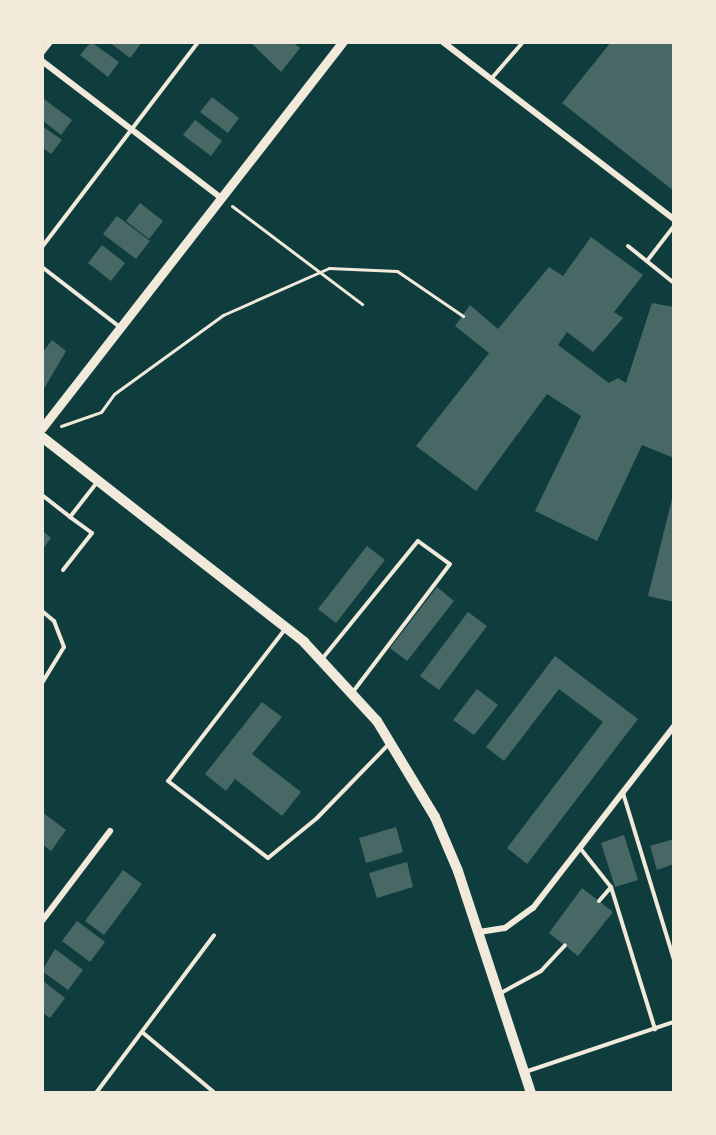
<!DOCTYPE html>
<html>
<head>
<meta charset="utf-8">
<style>
	body { margin:0 }
	#map { position:relative; width:716px; height:1135px; overflow:hidden; background:#0f3d3e; font-family:"Fira Sans Condensed",sans-serif }
	div>[style] { position:absolute }
	[style*='--x'] { left:calc(var(--x)*1px); top:calc(var(--y)*1px); width:calc(var(--w)*1px); rotate:calc(var(--a)*1deg) }
	.building>* { inset:0; background:#486865 }
	.path>* { height:3px; margin:-1.5px; padding:0 1.5px; transform-origin:1.5px; border-radius:1.5px; background:#f1e9da }
	.service>* { height:4px; margin:-2px; padding:0 2px; transform-origin:2px; border-radius:2px; background:#f1e9da }
	.minor>* { height:6px; margin:-3px; padding:0 3px; transform-origin:3px; border-radius:3px; background:#f1e9da }
	.tertiary>* { height:9px; margin:-4.5px; padding:0 4.5px; transform-origin:4.5px; border-radius:4.5px; background:#f1e9da }
	.secondary>* { height:10px; margin:-5px; padding:0 5px; transform-origin:5px; border-radius:5px; background:#f1e9da }
	span { translate:-50% -50%; white-space:nowrap; text-align:center; line-height:1.15; -webkit-text-stroke:5px #f1e9da; paint-order:stroke }
	.frame { position:absolute; inset:0; border:44px solid #f1e9da; pointer-events:none }
</style>
</head>
<body>
<div id="map">
	<div class="building">
		<i style="clip-path:polygon(91px 42px,119px 62px,108px 77px,80px 55px)"></i>
		<i style="clip-path:polygon(109px 42px,137px 42px,140px 45px,130px 58px)"></i>
		<i style="clip-path:polygon(250px 42px,292px 42px,300px 48px,281px 72px)"></i>
		<i style="clip-path:polygon(611px 42px,674px 42px,674px 191px,562px 103px)"></i>
		<i style="clip-path:polygon(212px 97px,239px 118px,228px 133px,200px 112px)"></i>
		<i style="clip-path:polygon(44px 99px,72px 120px,61px 135px,42px 120px)"></i>
		<i style="clip-path:polygon(195px 120px,222px 141px,211px 156px,183px 135px)"></i>
		<i style="clip-path:polygon(42px 126px,62px 140px,51px 154px,42px 147px)"></i>
		<i style="clip-path:polygon(140px 203px,163px 221px,149px 239px,126px 221px)"></i>
		<i style="clip-path:polygon(117px 216px,150px 241px,136px 259px,103px 234px)"></i>
		<i style="clip-path:polygon(591px 237px,643px 275px,614px 312px,623px 318px,593px 352px,567px 332px,558px 345px,609px 383px,618px 378px,626px 383px,652px 303px,674px 307px,674px 458px,642px 445px,597px 541px,535px 511px,581px 416px,547px 394px,476px 491px,416px 446px,489px 353px,455px 326px,470px 305px,498px 329px,549px 267px,563px 276px)"></i>
		<i style="clip-path:polygon(102px 245px,125px 263px,111px 281px,88px 263px)"></i>
		<i style="clip-path:polygon(52px 340px,66px 351px,42px 392px,42px 353px)"></i>
		<i style="clip-path:polygon(673px 495px,674px 495px,674px 602px,648px 596px)"></i>
		<i style="clip-path:polygon(42px 530px,51px 538px,42px 550px)"></i>
		<i style="clip-path:polygon(367px 546px,385px 560px,336px 623px,318px 609px)"></i>
		<i style="clip-path:polygon(437px 587px,454px 601px,407px 661px,390px 648px)"></i>
		<i style="clip-path:polygon(468px 612px,487px 626px,439px 690px,420px 676px)"></i>
		<i style="clip-path:polygon(555px 656px,638px 719px,527px 864px,507px 848px,603px 722px,559px 689px,504px 761px,486px 747px)"></i>
		<i style="clip-path:polygon(477px 689px,498px 705px,474px 735px,453px 720px)"></i>
		<i style="clip-path:polygon(262px 702px,282px 717px,252px 754px,301px 792px,282px 816px,235px 779px,226px 791px,205px 774px)"></i>
		<i style="clip-path:polygon(42px 812px,66px 830px,51px 851px,42px 844px)"></i>
		<i style="clip-path:polygon(396px 827px,403px 852px,366px 863px,359px 838px)"></i>
		<i style="clip-path:polygon(624px 835px,638px 880px,615px 887px,601px 843px)"></i>
		<i style="clip-path:polygon(674px 839px,674px 864px,657px 870px,650px 846px)"></i>
		<i style="clip-path:polygon(407px 862px,413px 887px,377px 898px,369px 873px)"></i>
		<i style="clip-path:polygon(123px 870px,142px 884px,104px 935px,85px 921px)"></i>
		<i style="clip-path:polygon(582px 888px,613px 912px,578px 956px,549px 933px)"></i>
		<i style="clip-path:polygon(77px 921px,105px 942px,90px 962px,62px 941px)"></i>
		<i style="clip-path:polygon(55px 949px,83px 970px,68px 990px,42px 971px)"></i>
		<i style="clip-path:polygon(42px 980px,65px 998px,50px 1018px,42px 1012px)"></i>
	</div>
	<div class="path">
		<i style="--x:232;--y:206;--w:163;--a:37"></i>
		<i style="--x:61;--y:426;--w:42;--a:-19.3"></i>
		<i style="--x:101;--y:412;--w:22;--a:-54"></i>
		<i style="--x:114;--y:394;--w:135;--a:-35.9"></i>
		<i style="--x:223;--y:315;--w:116;--a:-23.9"></i>
		<i style="--x:329;--y:268;--w:68;--a:2.5"></i>
		<i style="--x:397;--y:271;--w:80;--a:34.3"></i>
	</div>
	<div class="service">
		<i style="--x:491;--y:79;--w:49;--a:-49.1"></i>
		<i style="--x:628;--y:246;--w:59;--a:38.8"></i>
		<i style="--x:42;--y:247;--w:258;--a:-52.7"></i>
		<i style="--x:647;--y:261;--w:44;--a:-52.4"></i>
		<i style="--x:42;--y:267;--w:98;--a:37.6"></i>
		<i style="--x:42;--y:495;--w:36;--a:38"></i>
		<i style="--x:70;--y:517;--w:46;--a:-52.1"></i>
		<i style="--x:63;--y:570;--w:47;--a:-51.9"></i>
		<i style="--x:92;--y:533;--w:27;--a:-144"></i>
		<i style="--x:42;--y:611;--w:16;--a:40"></i>
		<i style="--x:54;--y:621;--w:28;--a:69"></i>
		<i style="--x:64;--y:647;--w:42;--a:121.4"></i>
		<i style="--x:286;--y:628;--w:193;--a:127.6"></i>
		<i style="--x:168;--y:781;--w:126;--a:37.6"></i>
		<i style="--x:268;--y:858;--w:63;--a:-39.2"></i>
		<i style="--x:317;--y:818;--w:105;--a:-45.8"></i>
		<i style="--x:322;--y:659;--w:152;--a:-50.9"></i>
		<i style="--x:418;--y:541;--w:39;--a:36"></i>
		<i style="--x:450;--y:564;--w:161;--a:127.2"></i>
		<i style="--x:623;--y:793;--w:175;--a:73"></i>
		<i style="--x:580;--y:848;--w:50;--a:51.5"></i>
		<i style="--x:611;--y:887;--w:149;--a:72.8"></i>
		<i style="--x:599;--y:901;--w:18;--a:-49"></i>
		<i style="--x:499;--y:994;--w:48;--a:-28.7"></i>
		<i style="--x:541;--y:971;--w:35;--a:-47"></i>
		<i style="--x:142;--y:1032;--w:95;--a:39.9"></i>
		<i style="--x:525;--y:1072;--w:157;--a:-18.6"></i>
		<i style="--x:96;--y:1093;--w:197;--a:-53.2"></i>
	</div>
	<div class="minor">
		<i style="--x:443;--y:42;--w:291;--a:37.5"></i>
		<i style="--x:42;--y:52;--w:13;--a:-51"></i>
		<i style="--x:42;--y:61;--w:225;--a:37.4"></i>
		<i style="--x:42;--y:921;--w:113;--a:-52.9"></i>
		<i style="--x:479;--y:932;--w:26;--a:-9"></i>
		<i style="--x:505;--y:928;--w:34;--a:-36"></i>
		<i style="--x:533;--y:908;--w:230;--a:-52.2"></i>
	</div>
	<div class="tertiary">
		<i style="--x:42;--y:428;--w:489;--a:-52.1"></i>
	</div>
	<div class="secondary">
		<i style="--x:42;--y:437;--w:333;--a:38"></i>
		<i style="--x:304;--y:642;--w:108;--a:47.3"></i>
		<i style="--x:377;--y:721;--w:112;--a:58.9"></i>
		<i style="--x:435;--y:817;--w:59;--a:66.9"></i>
		<i style="--x:458;--y:871;--w:234;--a:71.8"></i>
	</div>
	<div class="frame"></div>
</div>
</body>
</html>
